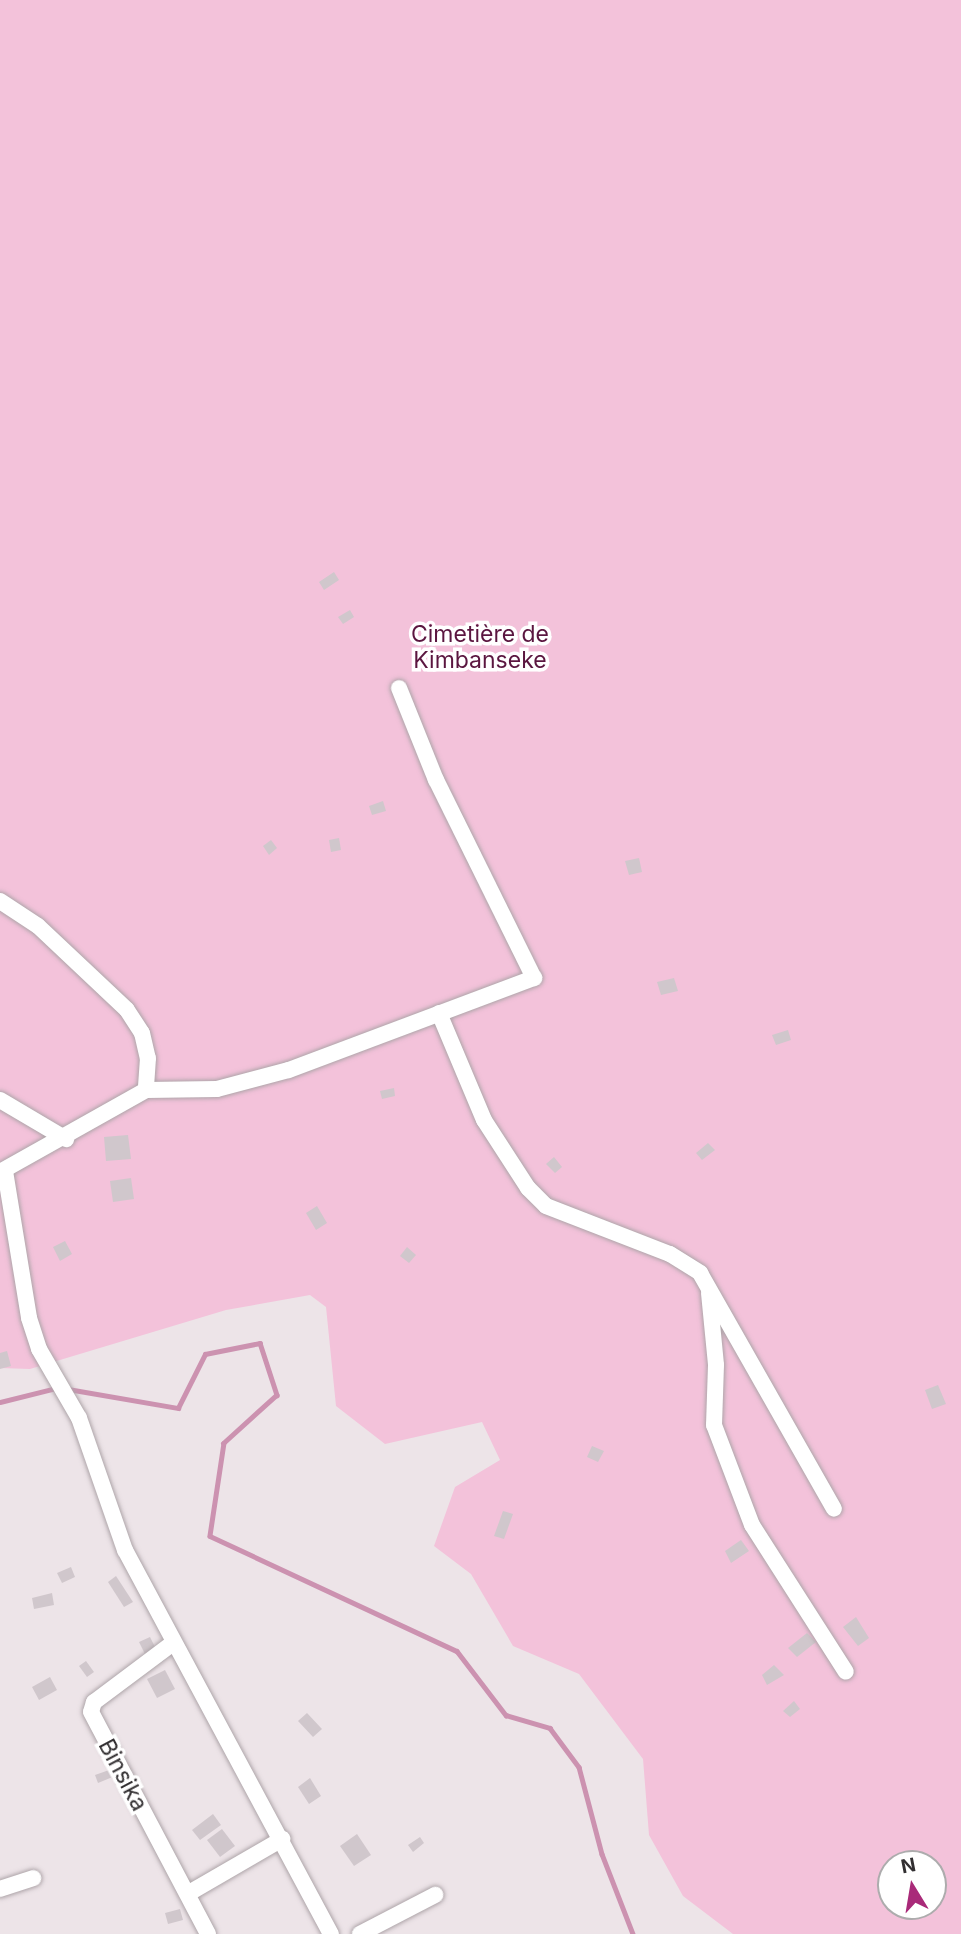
<!DOCTYPE html>
<html>
<head>
<meta charset="utf-8">
<style>
	body { margin:0 }
	#map { position:relative; width:961px; height:1934px; overflow:hidden; background:#ede4e8; font-family:Inter,sans-serif }
	div>[style] { position:absolute }
	[style*='--x'] { left:calc(var(--x)*1px); top:calc(var(--y)*1px); width:calc(var(--w)*1px); rotate:calc(var(--a)*1deg) }
	.green>* { inset:0; background:#f3c2da }
	.stream>* { height:4.5px; margin:-2.25px; padding:0 2.25px; transform-origin:2.25px; border-radius:2.25px; background:#cc92b0 }
	.building>* { inset:0; background:#d0c7cc }
	.roads { filter:drop-shadow(0 0 2px #aea5a9) drop-shadow(0 0 2px #aea5a9) }
	.minor>* { height:16px; margin:-8px; padding:0 8px; transform-origin:8px; border-radius:8px; background:#fff }
	span { translate:-50% -50%; white-space:nowrap; text-align:center; line-height:1.15; -webkit-text-stroke:7px #fff; paint-order:stroke }
	.park-label { font-size:23px; color:#5b1640 }
	.street-label { font-size:23px; color:#322f31 }
	.north { position:absolute; left:877px; top:1850px; width:70px; height:70px; box-sizing:border-box; background:#fff; border:2px solid #adacad; border-radius:50%; rotate:349deg; font-size:19px; font-weight:700; line-height:28px; text-align:center; color:#322f31 }
	.north::after { content:''; display:block; margin:auto; width:24px; height:32px; background:#a92a79; clip-path:polygon(50% 0,100% 100%,50% 72%,0 100%) }
</style>
</head>
<body>
<div id="map">
	<div class="green">
		<i style="clip-path:polygon(evenodd,0 0,961px 0,961px 1934px,733px 1934px,683px 1896px,649px 1835px,643px 1759px,579px 1674px,513px 1646px,471px 1574px,434px 1546px,455px 1487px,500px 1460px,482px 1422px,385px 1444px,336px 1406px,326px 1307px,310px 1295px,226px 1310px,30px 1369px,0 1368px,0 0,891px 1864px,933px 1864px,933px 1906px,891px 1906px,891px 1864px)"></i>
	</div>
	<div class="stream">
		<i style="--x:68;--y:1389;--w:112;--a:9.8"></i>
		<i style="--x:178;--y:1408;--w:60;--a:-63.4"></i>
		<i style="--x:205;--y:1354;--w:56;--a:-11.3"></i>
		<i style="--x:260;--y:1343;--w:55;--a:71.9"></i>
		<i style="--x:277;--y:1395;--w:72;--a:137.8"></i>
		<i style="--x:224;--y:1443;--w:94;--a:98.6"></i>
		<i style="--x:210;--y:1536;--w:272;--a:25"></i>
		<i style="--x:457;--y:1651;--w:81;--a:52.6"></i>
		<i style="--x:506;--y:1715;--w:46;--a:16.5"></i>
		<i style="--x:550;--y:1728;--w:49;--a:53.4"></i>
		<i style="--x:579;--y:1767;--w:90;--a:75.2"></i>
		<i style="--x:602;--y:1854;--w:86;--a:68.8"></i>
		<i style="--x:0;--y:1402;--w:58;--a:-14"></i>
	</div>
	<div class="building">
		<i style="clip-path:polygon(334px 572px,339px 580px,324px 590px,319px 582px)"></i>
		<i style="clip-path:polygon(350px 610px,354px 617px,343px 624px,338px 617px)"></i>
		<i style="clip-path:polygon(383px 801px,386px 811px,372px 815px,369px 806px)"></i>
		<i style="clip-path:polygon(339px 838px,341px 850px,331px 852px,329px 840px)"></i>
		<i style="clip-path:polygon(271px 840px,277px 848px,269px 855px,263px 846px)"></i>
		<i style="clip-path:polygon(639px 858px,642px 872px,629px 875px,625px 861px)"></i>
		<i style="clip-path:polygon(674px 978px,678px 991px,661px 995px,657px 982px)"></i>
		<i style="clip-path:polygon(788px 1030px,791px 1040px,776px 1045px,772px 1035px)"></i>
		<i style="clip-path:polygon(394px 1088px,395px 1096px,382px 1099px,380px 1091px)"></i>
		<i style="clip-path:polygon(128px 1135px,131px 1159px,106px 1161px,104px 1137px)"></i>
		<i style="clip-path:polygon(708px 1143px,715px 1150px,702px 1160px,696px 1153px)"></i>
		<i style="clip-path:polygon(554px 1157px,562px 1167px,555px 1173px,546px 1164px)"></i>
		<i style="clip-path:polygon(131px 1178px,134px 1199px,113px 1202px,110px 1181px)"></i>
		<i style="clip-path:polygon(317px 1206px,327px 1223px,316px 1230px,306px 1213px)"></i>
		<i style="clip-path:polygon(65px 1241px,72px 1254px,60px 1261px,53px 1247px)"></i>
		<i style="clip-path:polygon(407px 1247px,416px 1255px,409px 1263px,400px 1256px)"></i>
		<i style="clip-path:polygon(7px 1351px,11px 1366px,0 1369px,0 1353px)"></i>
		<i style="clip-path:polygon(938px 1385px,946px 1404px,932px 1409px,925px 1390px)"></i>
		<i style="clip-path:polygon(592px 1446px,604px 1451px,598px 1462px,587px 1457px)"></i>
		<i style="clip-path:polygon(503px 1511px,513px 1514px,504px 1539px,494px 1536px)"></i>
		<i style="clip-path:polygon(741px 1540px,749px 1551px,731px 1563px,725px 1551px)"></i>
		<i style="clip-path:polygon(71px 1567px,75px 1577px,62px 1583px,57px 1573px)"></i>
		<i style="clip-path:polygon(116px 1576px,133px 1602px,124px 1607px,108px 1582px)"></i>
		<i style="clip-path:polygon(52px 1593px,54px 1605px,34px 1609px,32px 1598px)"></i>
		<i style="clip-path:polygon(856px 1617px,869px 1638px,858px 1646px,843px 1627px)"></i>
		<i style="clip-path:polygon(807px 1633px,816px 1642px,797px 1657px,788px 1648px)"></i>
		<i style="clip-path:polygon(150px 1637px,156px 1649px,145px 1654px,139px 1642px)"></i>
		<i style="clip-path:polygon(86px 1661px,94px 1672px,87px 1677px,79px 1666px)"></i>
		<i style="clip-path:polygon(774px 1665px,784px 1675px,767px 1685px,762px 1675px)"></i>
		<i style="clip-path:polygon(165px 1670px,175px 1689px,157px 1698px,147px 1679px)"></i>
		<i style="clip-path:polygon(50px 1677px,57px 1690px,39px 1700px,32px 1687px)"></i>
		<i style="clip-path:polygon(794px 1701px,800px 1709px,790px 1717px,783px 1711px)"></i>
		<i style="clip-path:polygon(307px 1713px,322px 1729px,313px 1737px,298px 1721px)"></i>
		<i style="clip-path:polygon(112px 1769px,115px 1776px,98px 1783px,95px 1775px)"></i>
		<i style="clip-path:polygon(310px 1778px,321px 1796px,309px 1804px,298px 1787px)"></i>
		<i style="clip-path:polygon(213px 1814px,221px 1825px,200px 1840px,192px 1830px)"></i>
		<i style="clip-path:polygon(222px 1829px,235px 1846px,220px 1857px,207px 1840px)"></i>
		<i style="clip-path:polygon(357px 1834px,371px 1855px,354px 1866px,340px 1846px)"></i>
		<i style="clip-path:polygon(420px 1837px,424px 1843px,413px 1852px,408px 1845px)"></i>
		<i style="clip-path:polygon(180px 1909px,183px 1920px,168px 1924px,165px 1913px)"></i>
	</div>
	<div class="roads">
		<div class="minor">
			<i style="--x:0;--y:901;--w:45;--a:33.3"></i>
			<i style="--x:38;--y:926;--w:122;--a:43.3"></i>
			<i style="--x:127;--y:1010;--w:27;--a:57"></i>
			<i style="--x:142;--y:1033;--w:26;--a:77"></i>
			<i style="--x:148;--y:1058;--w:32;--a:94"></i>
			<i style="--x:439;--y:1013;--w:116;--a:67.2"></i>
			<i style="--x:484;--y:1120;--w:81;--a:57.1"></i>
			<i style="--x:528;--y:1188;--w:25;--a:45"></i>
			<i style="--x:546;--y:1206;--w:133;--a:21.2"></i>
			<i style="--x:670;--y:1254;--w:36;--a:32"></i>
			<i style="--x:700;--y:1273;--w:271;--a:60.4"></i>
			<i style="--x:0;--y:1100;--w:77;--a:30.6"></i>
			<i style="--x:5;--y:1171;--w:149;--a:80.7"></i>
			<i style="--x:29;--y:1318;--w:33;--a:72"></i>
			<i style="--x:39;--y:1349;--w:80;--a:59.9"></i>
			<i style="--x:79;--y:1418;--w:140;--a:70.8"></i>
			<i style="--x:125;--y:1550;--w:436;--a:61.8"></i>
			<i style="--x:0;--y:1172;--w:167;--a:-29.3"></i>
			<i style="--x:146;--y:1090;--w:71;--a:-0.8"></i>
			<i style="--x:217;--y:1089;--w:74;--a:-14.8"></i>
			<i style="--x:289;--y:1070;--w:262;--a:-20.6"></i>
			<i style="--x:534;--y:978;--w:221;--a:-116.3"></i>
			<i style="--x:436;--y:780;--w:99;--a:-111.9"></i>
			<i style="--x:709;--y:1293;--w:72;--a:84.4"></i>
			<i style="--x:716;--y:1365;--w:60;--a:91.9"></i>
			<i style="--x:714;--y:1425;--w:107;--a:69.2"></i>
			<i style="--x:752;--y:1525;--w:174;--a:57.4"></i>
			<i style="--x:173;--y:1643;--w:99;--a:143.2"></i>
			<i style="--x:94;--y:1702;--w:10;--a:107"></i>
			<i style="--x:91;--y:1712;--w:251;--a:62.2"></i>
			<i style="--x:0;--y:1889;--w:35;--a:-18"></i>
			<i style="--x:189;--y:1893;--w:108;--a:-30.1"></i>
			<i style="--x:360;--y:1934;--w:85;--a:-27.5"></i>
		</div>
	</div>
	<div class="park-label">
		<span style="left:480px;top:647px">Cimetière de<br>Kimbanseke</span>
	</div>
	<div class="street-label">
		<span style="left:123px;top:1775px;rotate:62deg">Binsika</span>
	</div>
	<div class="north">N</div>
</div>
</body>
</html>
